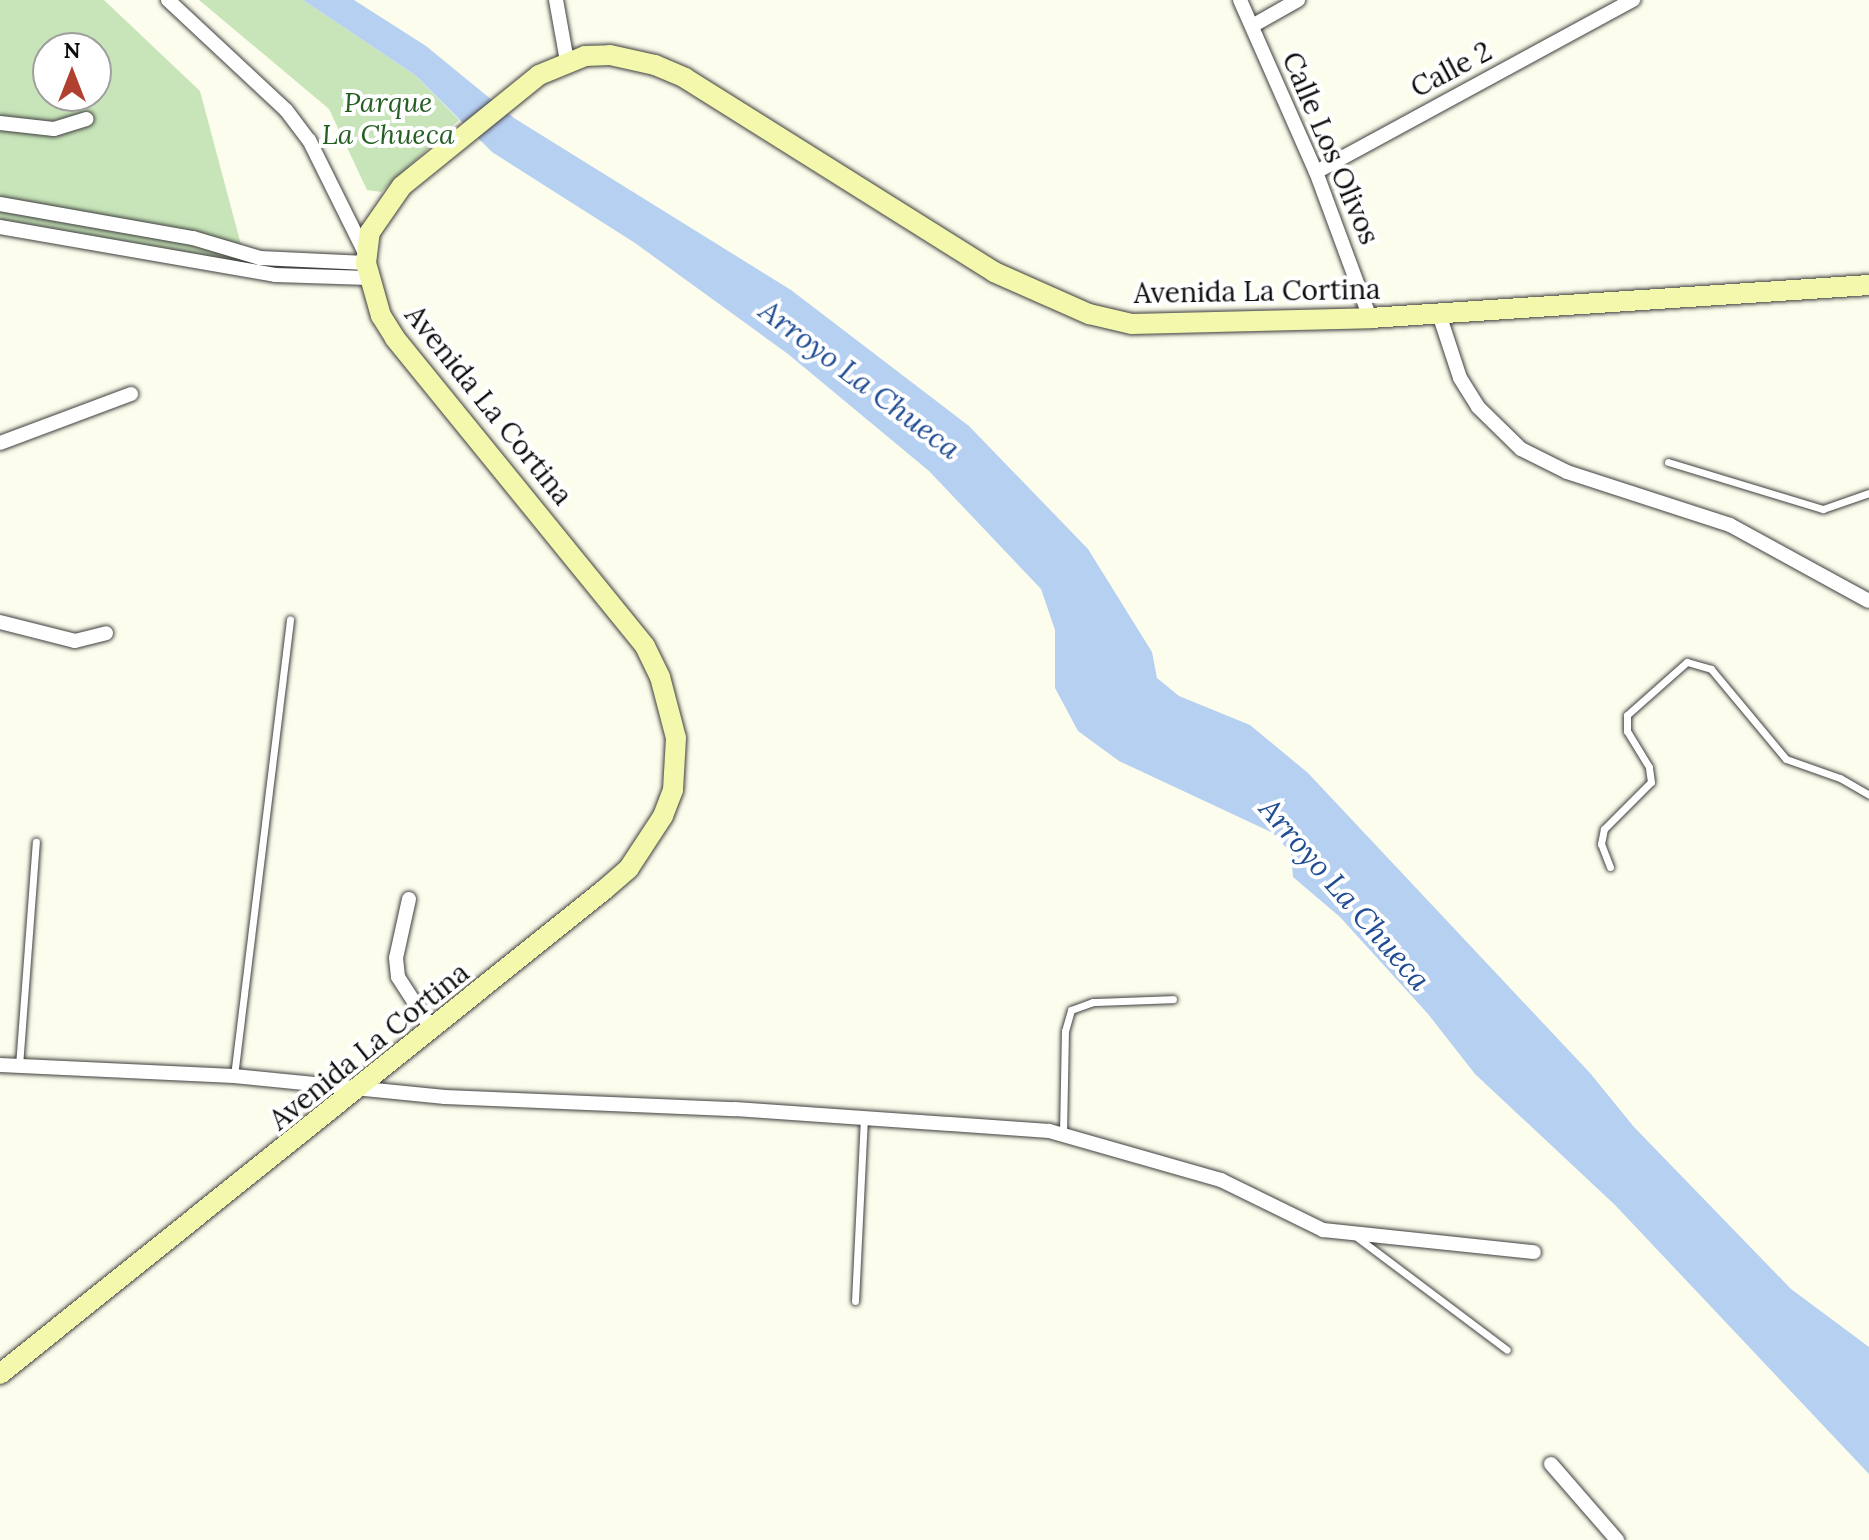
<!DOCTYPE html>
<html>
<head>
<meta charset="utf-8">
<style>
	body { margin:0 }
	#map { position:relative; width:1869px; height:1540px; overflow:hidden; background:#fdfded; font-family:Lora,serif }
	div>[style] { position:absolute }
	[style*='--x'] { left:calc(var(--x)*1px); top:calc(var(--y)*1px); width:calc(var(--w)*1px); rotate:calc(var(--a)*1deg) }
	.green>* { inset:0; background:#c8e5ba }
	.water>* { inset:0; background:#b6d0f1 }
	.roads { filter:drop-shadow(0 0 2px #3f3f3f) drop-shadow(0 0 2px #3f3f3f) }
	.service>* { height:7px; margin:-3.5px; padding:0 3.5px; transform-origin:3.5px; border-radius:3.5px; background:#fff }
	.minor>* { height:14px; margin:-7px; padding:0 7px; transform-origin:7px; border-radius:7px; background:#fff }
	.secondary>* { height:20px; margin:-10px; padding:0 10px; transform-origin:10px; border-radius:10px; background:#f3f8ad }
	span { translate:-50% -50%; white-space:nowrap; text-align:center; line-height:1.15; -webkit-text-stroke:8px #fff; paint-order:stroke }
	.street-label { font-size:28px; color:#0c0c0c }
	.park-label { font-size:28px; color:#245e22; font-style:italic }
	.water-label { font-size:30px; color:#204c93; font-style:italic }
	.north { position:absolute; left:32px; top:32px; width:80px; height:80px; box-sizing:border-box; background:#fff; border:2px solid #9e9e9e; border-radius:50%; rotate:0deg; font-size:22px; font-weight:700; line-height:32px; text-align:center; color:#0c0c0c }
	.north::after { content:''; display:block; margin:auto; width:28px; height:36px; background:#b04130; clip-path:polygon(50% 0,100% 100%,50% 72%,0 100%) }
</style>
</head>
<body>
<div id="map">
	<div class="green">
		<i style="clip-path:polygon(evenodd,0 0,104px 0,200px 91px,248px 271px,0 227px,0 0,48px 48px,96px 48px,96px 96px,48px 96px,48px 48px)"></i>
		<i style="clip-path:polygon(199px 0,303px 0,415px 75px,459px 120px,381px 192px,367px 190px,329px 109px)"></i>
	</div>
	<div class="water">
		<i style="clip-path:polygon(303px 0,354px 0,426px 46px,514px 118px,791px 290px,969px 426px,1088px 549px,1152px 652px,1157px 678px,1179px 696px,1250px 725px,1308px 773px,1590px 1073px,1634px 1127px,1791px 1289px,1869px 1347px,1869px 1474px,1615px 1205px,1475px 1074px,1428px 1014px,1340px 917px,1293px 877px,1291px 853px,1273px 833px,1119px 761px,1078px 731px,1055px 688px,1055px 630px,1041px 589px,929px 471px,788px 354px,635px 243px,492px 152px,415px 75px)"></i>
	</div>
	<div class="roads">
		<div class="service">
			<i style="--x:1668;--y:462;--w:162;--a:16.9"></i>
			<i style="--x:1823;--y:509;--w:49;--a:-19.2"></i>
			<i style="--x:1610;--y:867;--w:25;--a:-111"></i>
			<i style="--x:1601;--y:844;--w:15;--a:-79"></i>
			<i style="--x:1604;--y:829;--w:66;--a:-45"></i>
			<i style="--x:1651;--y:782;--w:15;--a:-98"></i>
			<i style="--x:1649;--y:767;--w:42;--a:-121.4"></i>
			<i style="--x:1627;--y:731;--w:16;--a:-90"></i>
			<i style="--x:1627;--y:715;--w:80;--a:-41.5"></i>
			<i style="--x:1687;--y:662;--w:25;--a:16"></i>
			<i style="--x:1711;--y:669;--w:117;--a:50.2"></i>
			<i style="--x:1786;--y:759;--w:57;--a:19.4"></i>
			<i style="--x:1840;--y:778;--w:34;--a:30"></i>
			<i style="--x:19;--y:1066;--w:225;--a:-85.7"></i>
			<i style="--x:234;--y:1076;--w:460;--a:-83"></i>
			<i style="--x:1063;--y:1134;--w:103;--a:-88.9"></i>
			<i style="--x:1065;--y:1031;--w:22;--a:-74"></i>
			<i style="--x:1071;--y:1010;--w:23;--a:-20"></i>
			<i style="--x:1093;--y:1002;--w:80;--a:-2.1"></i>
			<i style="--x:1358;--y:1238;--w:186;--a:36.9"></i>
			<i style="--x:855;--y:1301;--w:182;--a:-87.2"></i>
		</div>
		<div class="minor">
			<i style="--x:168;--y:0;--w:161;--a:43"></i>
			<i style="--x:286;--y:110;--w:38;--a:53"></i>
			<i style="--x:309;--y:140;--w:126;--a:63.6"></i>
			<i style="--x:556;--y:0;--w:62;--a:79.8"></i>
			<i style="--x:1240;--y:0;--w:188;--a:66.2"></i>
			<i style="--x:1316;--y:172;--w:156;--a:69.7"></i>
			<i style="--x:1252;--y:26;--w:53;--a:-29.5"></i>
			<i style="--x:0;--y:123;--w:54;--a:6.3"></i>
			<i style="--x:54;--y:129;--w:34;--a:-17"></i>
			<i style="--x:1316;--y:172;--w:361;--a:-28.5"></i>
			<i style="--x:0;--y:204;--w:196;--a:10"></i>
			<i style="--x:193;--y:238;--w:70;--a:16.6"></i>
			<i style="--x:260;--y:258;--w:106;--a:2.7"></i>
			<i style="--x:0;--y:227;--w:279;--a:9.9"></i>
			<i style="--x:275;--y:275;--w:94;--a:1.8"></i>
			<i style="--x:1439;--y:314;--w:67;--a:71.8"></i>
			<i style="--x:1460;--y:378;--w:34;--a:58"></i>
			<i style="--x:1478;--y:407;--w:60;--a:44.3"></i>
			<i style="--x:1521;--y:449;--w:51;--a:26.6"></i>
			<i style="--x:1567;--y:472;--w:171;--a:18"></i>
			<i style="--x:1730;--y:525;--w:158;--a:28.7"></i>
			<i style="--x:0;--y:443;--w:140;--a:-20.5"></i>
			<i style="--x:0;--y:622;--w:77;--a:14.2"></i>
			<i style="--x:75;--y:641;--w:32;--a:-14"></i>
			<i style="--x:409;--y:899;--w:60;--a:102.4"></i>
			<i style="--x:396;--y:958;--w:19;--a:84"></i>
			<i style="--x:398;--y:977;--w:64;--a:57.1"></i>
			<i style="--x:0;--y:1065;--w:234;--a:2.7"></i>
			<i style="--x:234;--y:1076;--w:212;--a:5.7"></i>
			<i style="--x:445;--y:1097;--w:290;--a:2.4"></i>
			<i style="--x:735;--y:1109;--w:315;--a:4"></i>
			<i style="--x:1049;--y:1131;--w:179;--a:15.9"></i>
			<i style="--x:1221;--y:1180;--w:114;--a:26.1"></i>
			<i style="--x:1323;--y:1230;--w:212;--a:6"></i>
			<i style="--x:1551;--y:1464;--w:101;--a:49"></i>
		</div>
		<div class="secondary">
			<i style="--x:0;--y:1374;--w:774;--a:-38.71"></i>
			<i style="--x:604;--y:890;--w:33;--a:-41"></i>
			<i style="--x:629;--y:868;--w:62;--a:-56.8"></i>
			<i style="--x:663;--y:816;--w:28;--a:-69"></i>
			<i style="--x:673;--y:790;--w:52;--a:-86.7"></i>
			<i style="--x:676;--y:738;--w:63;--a:-104.7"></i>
			<i style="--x:660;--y:677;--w:34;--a:-116"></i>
			<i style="--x:645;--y:646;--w:397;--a:-129.1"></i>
			<i style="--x:395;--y:338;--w:26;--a:-122"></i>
			<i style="--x:381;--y:316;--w:55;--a:-105.8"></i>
			<i style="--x:366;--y:263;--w:31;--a:-83"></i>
			<i style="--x:370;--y:232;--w:56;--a:-55.2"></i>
			<i style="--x:402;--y:186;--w:176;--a:-39"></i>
			<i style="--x:539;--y:75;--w:50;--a:-22.4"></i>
			<i style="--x:585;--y:56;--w:25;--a:-2"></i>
			<i style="--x:610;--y:55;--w:46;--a:12.5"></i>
			<i style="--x:655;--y:65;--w:33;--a:23"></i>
			<i style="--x:685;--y:78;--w:365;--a:32.1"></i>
			<i style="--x:994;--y:272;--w:104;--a:23.9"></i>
			<i style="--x:1089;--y:314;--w:44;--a:13.1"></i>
			<i style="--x:1132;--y:324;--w:238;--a:-1.4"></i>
			<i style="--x:1370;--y:318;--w:500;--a:-3.78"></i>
		</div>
	</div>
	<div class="street-label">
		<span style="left:1451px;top:69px;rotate:-28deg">Calle 2</span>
		<span style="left:1331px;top:148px;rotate:67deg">Calle Los Olivos</span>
		<span style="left:1257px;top:291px;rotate:-1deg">Avenida La Cortina</span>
		<span style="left:489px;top:405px;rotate:51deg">Avenida La Cortina</span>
		<span style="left:369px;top:1046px;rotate:-39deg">Avenida La Cortina</span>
	</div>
	<div class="park-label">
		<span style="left:388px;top:118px">Parque<br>La Chueca</span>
	</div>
	<div class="water-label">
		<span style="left:860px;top:379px;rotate:37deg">Arroyo La Chueca</span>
		<span style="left:1345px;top:894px;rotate:49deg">Arroyo La Chueca</span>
	</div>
	<div class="north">N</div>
</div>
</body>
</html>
